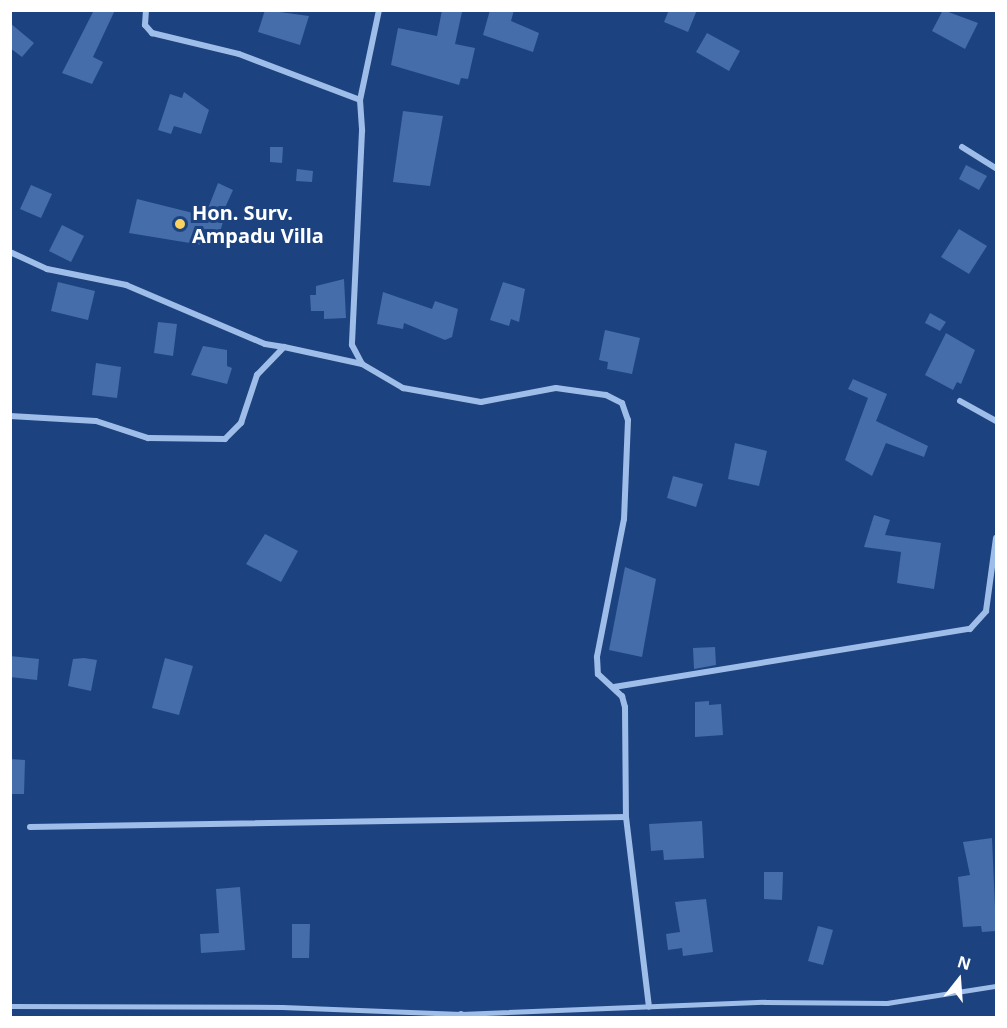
<!DOCTYPE html>
<html>
<head>
<meta charset="utf-8">
<style>
	body { margin:0 }
	#map { position:relative; width:1007px; height:1028px; overflow:hidden; background:#1c437f; font-family:"Noto Sans",sans-serif }
	div>[style] { position:absolute }
	[style*='--x'] { left:calc(var(--x)*1px); top:calc(var(--y)*1px); width:calc(var(--w)*1px); rotate:calc(var(--a)*1deg) }
	.building>* { inset:0; background:#446da9 }
	.service>* { height:4.5px; margin:-2.25px; padding:0 2.25px; transform-origin:2.25px; border-radius:2.25px; background:#9fbde9 }
	.minor>* { height:6px; margin:-3px; padding:0 3px; transform-origin:3px; border-radius:3px; background:#9fbde9 }
	.dots>* { width:16px; height:16px; translate:-50% -50%; box-sizing:border-box; border:3px solid #1c437f; border-radius:50% }
	span { translate:-50% -50%; white-space:nowrap; text-align:center; line-height:1.15; -webkit-text-stroke:6px #1c437f; paint-order:stroke }
	.poi-label { font-size:20px; color:#fff; font-weight:700 }
	.left { translate:0 -50%; text-align:left }
	.frame { position:absolute; inset:0; border:12px solid #fff; pointer-events:none }
	.north { position:absolute; left:929px; top:950px; width:60px; height:60px; -webkit-text-stroke:4px #1c437f; paint-order:stroke; rotate:17deg; font-size:16px; font-weight:700; line-height:24px; text-align:center; color:#fff }
	.north::after { content:''; display:block; margin:auto; width:21px; height:27px; background:#fff; clip-path:polygon(50% 0,100% 100%,50% 72%,0 100%) }
</style>
</head>
<body>
<div id="map">
	<div class="building">
		<i style="clip-path:polygon(94px 10px,115px 10px,93px 57px,103px 62px,92px 84px,62px 73px)"></i>
		<i style="clip-path:polygon(265px 10px,309px 16px,300px 45px,258px 32px)"></i>
		<i style="clip-path:polygon(442px 10px,462px 12px,455px 44px,475px 48px,468px 79px,461px 78px,459px 85px,391px 65px,398px 28px,437px 36px)"></i>
		<i style="clip-path:polygon(490px 10px,514px 10px,511px 21px,539px 33px,533px 52px,483px 35px)"></i>
		<i style="clip-path:polygon(669px 10px,697px 10px,688px 32px,664px 22px)"></i>
		<i style="clip-path:polygon(943px 10px,978px 23px,965px 49px,932px 31px)"></i>
		<i style="clip-path:polygon(10px 23px,34px 43px,22px 57px,10px 48px)"></i>
		<i style="clip-path:polygon(707px 33px,740px 51px,729px 71px,696px 52px)"></i>
		<i style="clip-path:polygon(184px 92px,209px 110px,201px 134px,174px 126px,171px 134px,158px 130px,170px 94px,182px 98px)"></i>
		<i style="clip-path:polygon(403px 111px,443px 116px,430px 186px,393px 182px)"></i>
		<i style="clip-path:polygon(270px 147px,283px 147px,282px 163px,270px 162px)"></i>
		<i style="clip-path:polygon(966px 165px,987px 176px,979px 190px,959px 179px)"></i>
		<i style="clip-path:polygon(297px 169px,313px 171px,312px 182px,296px 181px)"></i>
		<i style="clip-path:polygon(218px 183px,233px 190px,219px 221px,223px 222px,219px 235px,212px 233px,208px 246px,129px 233px,137px 199px,205px 216px)"></i>
		<i style="clip-path:polygon(31px 185px,52px 194px,41px 218px,20px 209px)"></i>
		<i style="clip-path:polygon(62px 225px,84px 236px,71px 262px,49px 251px)"></i>
		<i style="clip-path:polygon(959px 229px,987px 246px,969px 274px,941px 257px)"></i>
		<i style="clip-path:polygon(344px 279px,346px 318px,324px 319px,324px 311px,311px 311px,310px 295px,316px 295px,316px 286px)"></i>
		<i style="clip-path:polygon(58px 282px,95px 291px,88px 320px,51px 311px)"></i>
		<i style="clip-path:polygon(503px 282px,525px 289px,519px 322px,511px 319px,509px 326px,490px 320px)"></i>
		<i style="clip-path:polygon(383px 292px,432px 309px,435px 301px,458px 309px,452px 337px,445px 340px,404px 323px,403px 329px,377px 324px)"></i>
		<i style="clip-path:polygon(930px 313px,946px 322px,940px 331px,925px 323px)"></i>
		<i style="clip-path:polygon(158px 322px,177px 324px,173px 356px,154px 353px)"></i>
		<i style="clip-path:polygon(605px 330px,640px 338px,632px 374px,607px 369px,608px 362px,599px 360px)"></i>
		<i style="clip-path:polygon(946px 333px,975px 350px,961px 384px,957px 382px,953px 390px,925px 375px)"></i>
		<i style="clip-path:polygon(203px 346px,227px 350px,227px 366px,232px 368px,227px 384px,191px 375px)"></i>
		<i style="clip-path:polygon(96px 363px,121px 367px,117px 398px,92px 395px)"></i>
		<i style="clip-path:polygon(853px 379px,887px 394px,876px 421px,928px 446px,924px 457px,886px 443px,872px 476px,845px 460px,868px 398px,848px 389px)"></i>
		<i style="clip-path:polygon(735px 443px,767px 451px,759px 486px,728px 479px)"></i>
		<i style="clip-path:polygon(673px 476px,703px 484px,696px 507px,667px 498px)"></i>
		<i style="clip-path:polygon(874px 515px,890px 520px,885px 535px,941px 543px,934px 589px,897px 583px,901px 552px,864px 547px)"></i>
		<i style="clip-path:polygon(265px 534px,298px 551px,281px 582px,246px 564px)"></i>
		<i style="clip-path:polygon(625px 567px,656px 579px,642px 657px,609px 650px)"></i>
		<i style="clip-path:polygon(715px 647px,716px 665px,694px 669px,693px 648px)"></i>
		<i style="clip-path:polygon(10px 656px,39px 659px,37px 680px,10px 677px)"></i>
		<i style="clip-path:polygon(84px 658px,97px 660px,91px 691px,68px 686px,73px 659px)"></i>
		<i style="clip-path:polygon(165px 658px,193px 666px,179px 715px,152px 708px)"></i>
		<i style="clip-path:polygon(709px 701px,709px 705px,721px 704px,723px 735px,695px 737px,695px 702px)"></i>
		<i style="clip-path:polygon(10px 759px,25px 760px,24px 794px,10px 794px)"></i>
		<i style="clip-path:polygon(702px 821px,704px 858px,664px 860px,663px 850px,651px 851px,649px 824px)"></i>
		<i style="clip-path:polygon(992px 838px,996px 931px,982px 932px,981px 926px,963px 927px,958px 877px,970px 875px,963px 842px)"></i>
		<i style="clip-path:polygon(764px 872px,783px 872px,782px 900px,764px 899px)"></i>
		<i style="clip-path:polygon(240px 887px,245px 950px,201px 953px,200px 934px,219px 933px,216px 889px)"></i>
		<i style="clip-path:polygon(706px 899px,713px 952px,683px 956px,682px 948px,668px 950px,666px 934px,680px 932px,675px 902px)"></i>
		<i style="clip-path:polygon(292px 924px,310px 924px,309px 958px,292px 958px)"></i>
		<i style="clip-path:polygon(818px 926px,833px 930px,823px 965px,808px 961px)"></i>
	</div>
	<div class="service">
		<i style="--x:10;--y:1006;--w:272;--a:0.2"></i>
		<i style="--x:282;--y:1007;--w:179;--a:2.2"></i>
		<i style="--x:461;--y:1014;--w:304;--a:-2.3"></i>
		<i style="--x:765;--y:1002;--w:122;--a:0.5"></i>
		<i style="--x:887;--y:1003;--w:110;--a:-8.9"></i>
	</div>
	<div class="minor">
		<i style="--x:146;--y:10;--w:15;--a:94"></i>
		<i style="--x:145;--y:25;--w:11;--a:49"></i>
		<i style="--x:152;--y:33;--w:89;--a:13.6"></i>
		<i style="--x:239;--y:54;--w:129;--a:20.8"></i>
		<i style="--x:379;--y:10;--w:92;--a:101.9"></i>
		<i style="--x:360;--y:100;--w:31;--a:86"></i>
		<i style="--x:362;--y:131;--w:214;--a:92.7"></i>
		<i style="--x:352;--y:345;--w:21;--a:62"></i>
		<i style="--x:362;--y:364;--w:48;--a:30.3"></i>
		<i style="--x:403;--y:388;--w:79;--a:10.2"></i>
		<i style="--x:481;--y:402;--w:76;--a:-10.6"></i>
		<i style="--x:556;--y:388;--w:50;--a:8"></i>
		<i style="--x:606;--y:395;--w:18;--a:27"></i>
		<i style="--x:622;--y:403;--w:18;--a:71"></i>
		<i style="--x:628;--y:420;--w:99;--a:92.3"></i>
		<i style="--x:624;--y:519;--w:141;--a:101.1"></i>
		<i style="--x:597;--y:657;--w:17;--a:87"></i>
		<i style="--x:598;--y:674;--w:33;--a:43"></i>
		<i style="--x:622;--y:696;--w:11;--a:75"></i>
		<i style="--x:625;--y:707;--w:110;--a:89.5"></i>
		<i style="--x:626;--y:817;--w:191;--a:83.1"></i>
		<i style="--x:962;--y:147;--w:40;--a:32"></i>
		<i style="--x:10;--y:252;--w:41;--a:24.7"></i>
		<i style="--x:47;--y:269;--w:81;--a:11.4"></i>
		<i style="--x:126;--y:285;--w:151;--a:23"></i>
		<i style="--x:265;--y:344;--w:19;--a:9"></i>
		<i style="--x:960;--y:401;--w:41;--a:29.1"></i>
		<i style="--x:10;--y:416;--w:86;--a:3.3"></i>
		<i style="--x:96;--y:421;--w:55;--a:18.1"></i>
		<i style="--x:148;--y:438;--w:77;--a:0.7"></i>
		<i style="--x:225;--y:439;--w:23;--a:-45"></i>
		<i style="--x:241;--y:423;--w:51;--a:-71.6"></i>
		<i style="--x:257;--y:375;--w:39;--a:-46"></i>
		<i style="--x:284;--y:347;--w:80;--a:12.3"></i>
		<i style="--x:614;--y:687;--w:361;--a:-9.3"></i>
		<i style="--x:970;--y:629;--w:24;--a:-48"></i>
		<i style="--x:986;--y:611;--w:74;--a:-82.2"></i>
		<i style="--x:30;--y:827;--w:596;--a:-0.96"></i>
		<i style="--x:461;--y:1018;--w:4;--a:-90"></i>
	</div>
	<div class="dots">
		<i style="left:180px;top:224px;background:#f9d35d"></i>
	</div>
	<div class="poi-label">
		<span class="left" style="left:192px;top:224px">Hon. Surv.<br>Ampadu Villa</span>
	</div>
	<div class="frame"></div>
	<div class="north">N</div>
</div>
</body>
</html>
